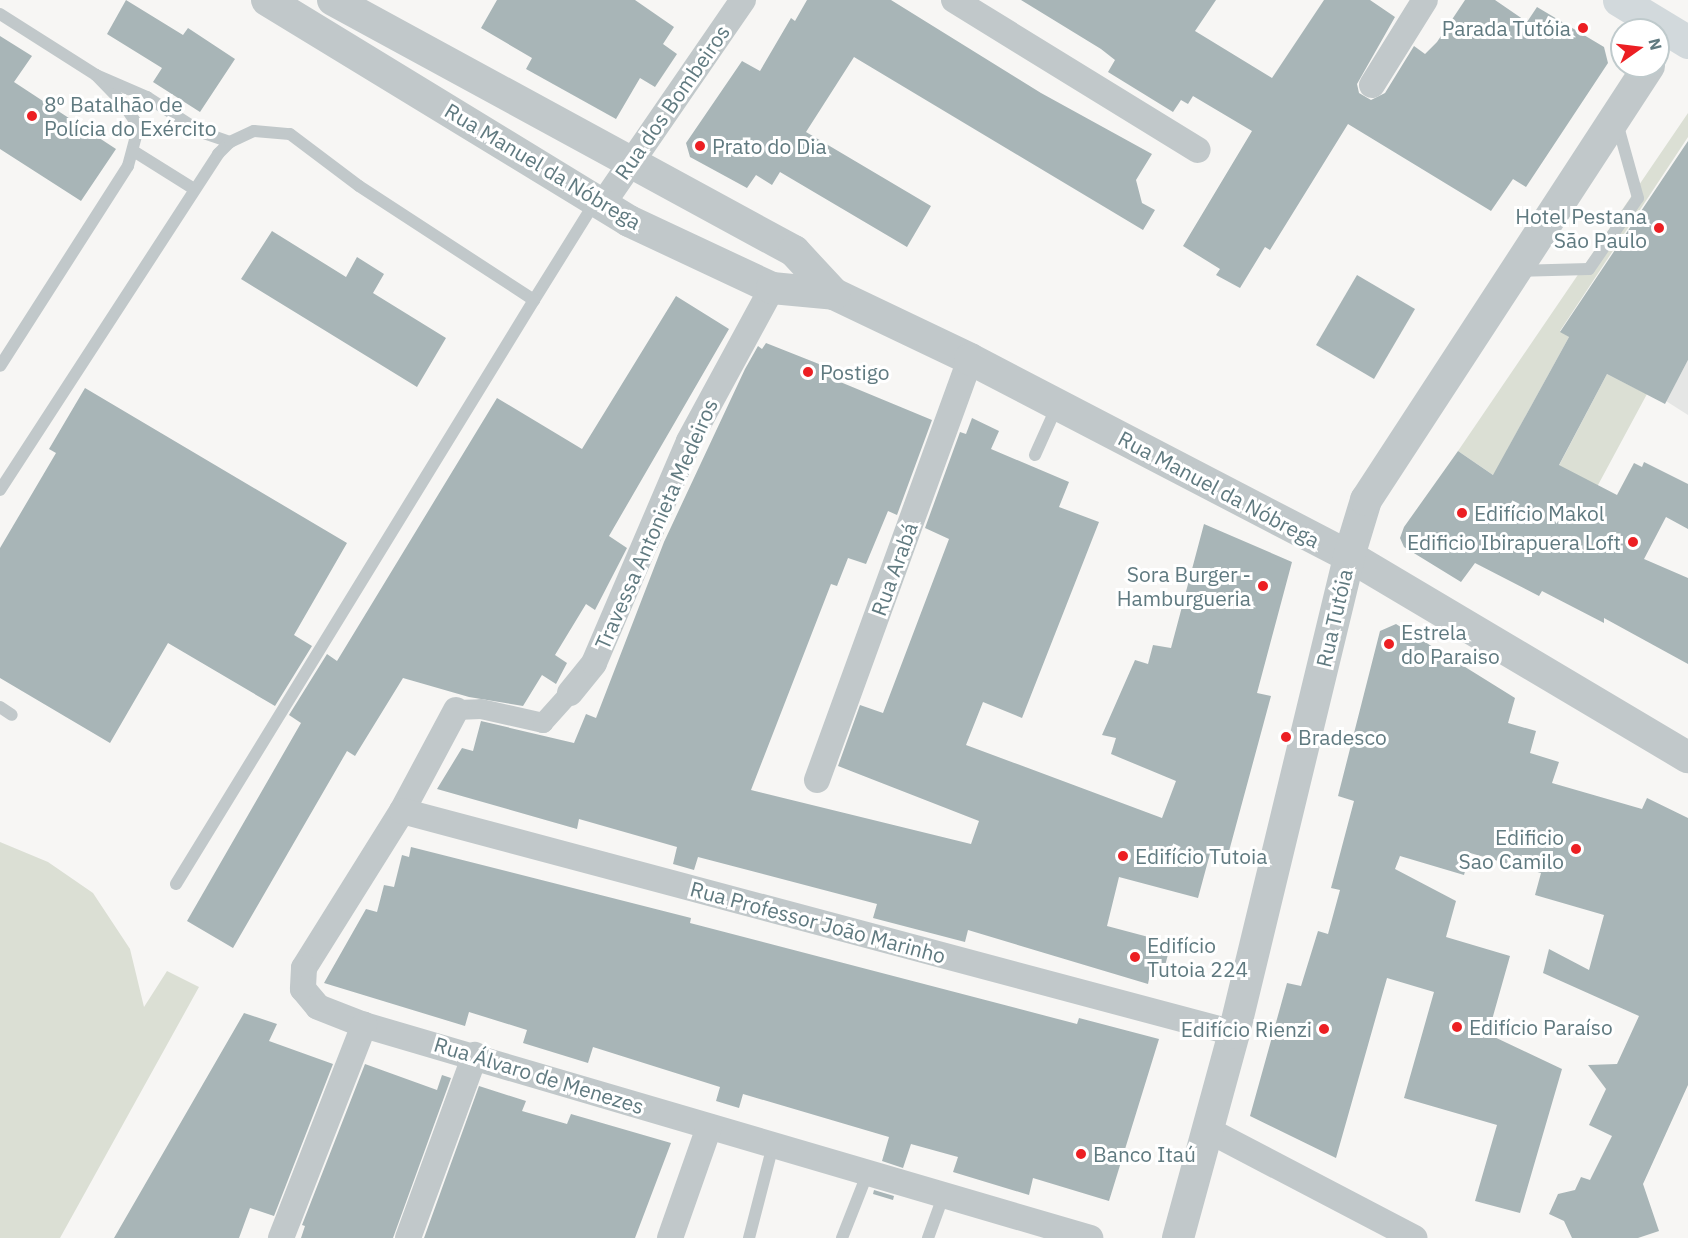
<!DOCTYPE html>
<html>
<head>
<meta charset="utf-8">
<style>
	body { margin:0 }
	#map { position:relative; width:1688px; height:1238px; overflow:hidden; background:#f7f6f4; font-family:"IBM Plex Sans",sans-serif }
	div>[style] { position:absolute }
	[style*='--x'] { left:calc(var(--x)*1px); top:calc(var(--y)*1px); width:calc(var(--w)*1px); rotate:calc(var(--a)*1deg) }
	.built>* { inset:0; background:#e5e6e5 }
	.green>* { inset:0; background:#dbdfd4 }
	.building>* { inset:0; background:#a8b5b7 }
	.service>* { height:12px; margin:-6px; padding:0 6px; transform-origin:6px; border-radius:6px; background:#c1c8ca }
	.pedestrian>* { height:20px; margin:-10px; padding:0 10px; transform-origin:10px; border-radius:10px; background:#c1c8ca }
	.minor>* { height:26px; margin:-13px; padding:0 13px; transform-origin:13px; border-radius:13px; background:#c1c8ca }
	.tertiary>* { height:32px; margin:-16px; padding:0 16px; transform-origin:16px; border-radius:16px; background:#c1c8ca }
	.secondary>* { height:33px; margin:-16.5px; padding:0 16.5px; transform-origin:16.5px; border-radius:16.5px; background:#d2d9dc }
	.dots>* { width:16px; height:16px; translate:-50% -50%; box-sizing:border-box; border:3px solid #fff; border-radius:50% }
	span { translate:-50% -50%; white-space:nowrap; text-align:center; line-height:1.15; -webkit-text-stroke:6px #fff; paint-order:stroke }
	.poi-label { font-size:21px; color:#607a80 }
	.right { translate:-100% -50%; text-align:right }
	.left { translate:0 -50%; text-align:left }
	.street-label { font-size:21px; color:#607a80 }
	.north { position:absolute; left:1610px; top:18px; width:60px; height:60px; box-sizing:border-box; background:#fff; border:2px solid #bfcacc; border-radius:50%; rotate:76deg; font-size:16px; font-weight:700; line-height:24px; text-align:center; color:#607a80 }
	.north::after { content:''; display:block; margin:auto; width:21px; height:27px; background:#ec1f23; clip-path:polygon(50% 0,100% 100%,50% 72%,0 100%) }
</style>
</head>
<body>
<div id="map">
	<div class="built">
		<i style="clip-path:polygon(1688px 360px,1688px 415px,1666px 401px)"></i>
	</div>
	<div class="green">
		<i style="clip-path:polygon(1688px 113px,1688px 137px,1560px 331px,1569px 337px,1507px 450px,1554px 475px,1607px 374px,1647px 394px,1598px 485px,1521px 494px,1458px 451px)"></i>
		<i style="clip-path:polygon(0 842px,48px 862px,93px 893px,130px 949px,144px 1007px,167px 971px,199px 987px,60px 1238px,0 1238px)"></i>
	</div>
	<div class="building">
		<i style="clip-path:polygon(126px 0,183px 35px,188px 28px,235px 59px,200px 112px,153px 82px,162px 68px,107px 34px)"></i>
		<i style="clip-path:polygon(497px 0,635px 0,674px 27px,663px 44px,677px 54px,655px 87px,640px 78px,616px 119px,526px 69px,532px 58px,481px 28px)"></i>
		<i style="clip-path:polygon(807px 0,891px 0,1041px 93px,1152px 154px,1136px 180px,1142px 203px,1155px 210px,1143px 230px,854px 57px,806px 132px,931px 206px,907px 247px,780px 172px,772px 185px,756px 175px,747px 188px,690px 157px,686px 143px,742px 61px,760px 71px,791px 18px,795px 21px)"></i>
		<i style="clip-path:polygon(1021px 0,1216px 0,1195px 31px,1272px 78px,1324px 0,1370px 0,1395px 17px,1357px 84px,1359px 93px,1371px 100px,1385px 93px,1414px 46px,1425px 54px,1437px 42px,1465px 0,1495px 0,1527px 22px,1537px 7px,1604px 47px,1608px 63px,1526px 187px,1513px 179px,1491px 211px,1348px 124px,1270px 250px,1265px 247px,1240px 288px,1216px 275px,1220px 269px,1183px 246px,1252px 131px,1193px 96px,1188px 104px,1181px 100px,1173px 112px,1108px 72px,1115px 60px,1101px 49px)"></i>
		<i style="clip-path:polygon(0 36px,32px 56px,14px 82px,116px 149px,81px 201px,0 149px)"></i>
		<i style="clip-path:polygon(1688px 141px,1688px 360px,1665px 404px,1607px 374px,1559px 465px,1617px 495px,1634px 463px,1642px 467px,1644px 462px,1688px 484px,1688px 529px,1666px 517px,1644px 559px,1688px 578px,1688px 664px,1604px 618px,1604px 623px,1542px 591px,1539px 596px,1475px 563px,1461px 582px,1404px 547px,1400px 538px,1404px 527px,1458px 451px,1493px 475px,1569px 337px,1560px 332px)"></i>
		<i style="clip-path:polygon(272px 231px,346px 277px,357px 257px,384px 274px,373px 293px,446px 338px,417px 387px,241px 279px)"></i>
		<i style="clip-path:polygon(1357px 275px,1415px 309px,1374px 379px,1316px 345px)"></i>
		<i style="clip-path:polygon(676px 296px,729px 329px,609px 536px,627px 548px,595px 610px,586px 604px,555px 655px,567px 663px,556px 684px,542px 675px,523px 706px,469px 697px,403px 678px,355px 756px,347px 751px,233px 948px,187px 921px,301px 723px,289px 715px,327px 654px,337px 661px,497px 398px,582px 449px)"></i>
		<i style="clip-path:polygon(766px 343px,824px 366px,821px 374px,932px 420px,897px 515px,888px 511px,866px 564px,848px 558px,837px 586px,831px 584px,751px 790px,971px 844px,979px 821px,838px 766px,860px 705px,883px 713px,949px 539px,925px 528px,960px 432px,966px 434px,972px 418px,999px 431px,991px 449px,1069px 482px,1059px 507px,1099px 522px,1022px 718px,983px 702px,966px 745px,1162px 818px,1176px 781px,1111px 754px,1116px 738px,1102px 735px,1135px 660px,1148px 664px,1153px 645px,1171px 648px,1204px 524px,1292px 562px,1257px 693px,1271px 696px,1228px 855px,1211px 850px,1198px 898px,1119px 877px,1107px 926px,1171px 943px,1162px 977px,1150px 974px,1148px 984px,968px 930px,965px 942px,873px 918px,877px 904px,698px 857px,694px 870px,673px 864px,677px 847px,579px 819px,577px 829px,437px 789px,462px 748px,473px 751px,481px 721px,574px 743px,586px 714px,596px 718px,664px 542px,745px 369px,758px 346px,762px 349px)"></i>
		<i style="clip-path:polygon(85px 388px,347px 543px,294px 635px,312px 646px,275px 706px,168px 643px,110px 743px,0 678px,0 548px,56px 453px,49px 449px)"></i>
		<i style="clip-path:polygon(1396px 624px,1515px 698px,1508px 723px,1536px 731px,1530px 753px,1559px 762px,1552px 783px,1642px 809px,1647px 798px,1688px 818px,1688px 1085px,1643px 1184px,1659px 1231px,1638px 1238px,1572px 1238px,1564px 1221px,1549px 1214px,1558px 1194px,1575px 1190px,1581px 1177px,1590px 1180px,1612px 1136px,1589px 1125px,1606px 1089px,1588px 1065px,1617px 1064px,1639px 1016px,1543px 973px,1549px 949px,1589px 970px,1604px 915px,1535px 895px,1541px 873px,1470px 853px,1464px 875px,1400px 856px,1395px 869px,1456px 901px,1446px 937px,1510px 956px,1488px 1034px,1562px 1069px,1520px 1213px,1475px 1201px,1497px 1125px,1404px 1098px,1434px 992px,1387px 978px,1336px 1158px,1250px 1116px,1287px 983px,1301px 986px,1318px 931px,1328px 934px,1340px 890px,1331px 888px,1354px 801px,1338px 796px,1380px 631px)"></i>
		<i style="clip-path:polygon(411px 847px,691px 918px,690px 923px,1077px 1024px,1079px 1018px,1159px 1039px,1109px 1201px,1033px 1178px,1029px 1195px,953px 1172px,958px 1157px,911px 1144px,903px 1168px,882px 1161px,889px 1137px,743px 1094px,739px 1108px,716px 1101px,720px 1087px,593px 1047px,588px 1063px,523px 1043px,527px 1030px,469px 1012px,465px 1026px,324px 983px,366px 909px,377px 912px,384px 885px,394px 887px,402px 855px,409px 857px)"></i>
		<i style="clip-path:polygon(244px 1013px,277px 1024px,269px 1041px,333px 1064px,274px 1216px,250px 1208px,239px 1238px,114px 1238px)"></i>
		<i style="clip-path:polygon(365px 1064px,437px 1090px,442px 1075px,451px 1078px,393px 1238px,301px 1238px,305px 1226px,302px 1225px)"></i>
		<i style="clip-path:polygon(479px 1086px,526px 1101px,522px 1111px,567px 1124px,571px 1114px,671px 1143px,635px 1238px,424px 1238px)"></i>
		<i style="clip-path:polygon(874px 1190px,894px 1196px,893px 1200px,873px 1194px)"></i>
	</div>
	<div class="service">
		<i style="--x:0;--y:14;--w:114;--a:32.4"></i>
		<i style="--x:96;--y:75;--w:37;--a:46"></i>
		<i style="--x:122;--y:102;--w:22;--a:56"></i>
		<i style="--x:134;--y:120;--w:16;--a:83"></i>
		<i style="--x:136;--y:136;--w:31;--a:105"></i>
		<i style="--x:128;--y:166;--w:237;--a:122.6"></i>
		<i style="--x:96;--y:75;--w:56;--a:23.3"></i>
		<i style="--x:147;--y:97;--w:64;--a:32.9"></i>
		<i style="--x:201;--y:132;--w:31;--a:19"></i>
		<i style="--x:135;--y:152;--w:70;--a:32.1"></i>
		<i style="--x:1519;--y:271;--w:70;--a:-1.6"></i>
		<i style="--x:1589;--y:269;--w:86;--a:-55.4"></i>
		<i style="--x:1638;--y:198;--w:78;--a:-105.6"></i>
		<i style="--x:534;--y:300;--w:115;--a:-58.1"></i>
		<i style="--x:1035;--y:455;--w:54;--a:-65.8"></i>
		<i style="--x:0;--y:490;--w:401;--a:-57"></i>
		<i style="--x:218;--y:154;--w:17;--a:-45"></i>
		<i style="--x:230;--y:142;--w:26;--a:-25"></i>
		<i style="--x:254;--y:131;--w:36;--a:5"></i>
		<i style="--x:290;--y:134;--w:86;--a:37"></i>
		<i style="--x:359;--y:186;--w:209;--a:33.1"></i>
		<i style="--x:534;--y:300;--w:685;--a:121.51"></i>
		<i style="--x:0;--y:707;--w:14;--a:34"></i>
		<i style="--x:749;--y:1238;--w:96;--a:-75.5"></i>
		<i style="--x:842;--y:1238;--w:71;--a:-68.5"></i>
		<i style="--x:928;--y:1238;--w:47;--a:-70"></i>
	</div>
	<div class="pedestrian">
		<i style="--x:456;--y:710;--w:25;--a:-2"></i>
		<i style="--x:481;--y:709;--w:64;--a:12.7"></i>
		<i style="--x:543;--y:723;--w:40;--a:-48"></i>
	</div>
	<div class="minor">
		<i style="--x:954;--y:0;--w:286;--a:31.6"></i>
		<i style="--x:1372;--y:85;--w:100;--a:-58.1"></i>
		<i style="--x:602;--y:205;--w:249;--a:-55.5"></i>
		<i style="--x:570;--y:693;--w:38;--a:-51"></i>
		<i style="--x:594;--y:663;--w:241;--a:-66.8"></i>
		<i style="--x:689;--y:441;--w:174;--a:-61.5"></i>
		<i style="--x:456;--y:710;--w:115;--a:118.1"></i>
		<i style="--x:402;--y:811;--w:185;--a:122"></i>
		<i style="--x:304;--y:968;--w:21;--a:93"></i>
		<i style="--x:303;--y:989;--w:23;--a:50"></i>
		<i style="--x:318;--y:1007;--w:49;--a:21.4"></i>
		<i style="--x:364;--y:1025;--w:757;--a:16.35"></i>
		<i style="--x:817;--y:780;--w:448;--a:-70"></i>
		<i style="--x:402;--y:811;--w:861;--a:14.94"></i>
		<i style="--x:1208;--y:1130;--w:233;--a:27.6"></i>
		<i style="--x:281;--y:1238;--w:229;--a:-68.7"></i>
		<i style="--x:408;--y:1238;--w:195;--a:-69.9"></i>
		<i style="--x:670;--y:1238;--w:118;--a:-70.6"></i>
	</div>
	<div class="tertiary">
		<i style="--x:267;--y:0;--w:424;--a:31.4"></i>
		<i style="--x:629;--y:221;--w:158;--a:25.1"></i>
		<i style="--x:772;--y:288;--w:62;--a:5.5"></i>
		<i style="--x:834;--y:294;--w:151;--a:25.5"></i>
		<i style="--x:970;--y:359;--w:427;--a:27.5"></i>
		<i style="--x:1349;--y:556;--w:394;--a:30.7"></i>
		<i style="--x:333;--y:0;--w:525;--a:28.57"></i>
		<i style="--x:794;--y:251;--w:59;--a:47.1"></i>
		<i style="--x:1178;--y:1238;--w:213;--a:-74.7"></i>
		<i style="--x:1234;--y:1033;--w:491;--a:-76.4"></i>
		<i style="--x:1349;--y:556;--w:59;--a:-73.1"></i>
		<i style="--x:1366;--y:500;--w:518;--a:-56.89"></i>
	</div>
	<div class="secondary">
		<i style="--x:1619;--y:0;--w:81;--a:31.3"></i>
	</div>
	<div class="dots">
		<i style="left:1583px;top:28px;background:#ec1f23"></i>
		<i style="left:32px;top:116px;background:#ec1f23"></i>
		<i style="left:700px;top:146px;background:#ec1f23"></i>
		<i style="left:1659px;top:228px;background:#ec1f23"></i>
		<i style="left:808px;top:372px;background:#ec1f23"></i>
		<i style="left:1462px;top:513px;background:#ec1f23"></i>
		<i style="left:1633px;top:542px;background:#ec1f23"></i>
		<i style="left:1263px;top:586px;background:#ec1f23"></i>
		<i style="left:1389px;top:644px;background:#ec1f23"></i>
		<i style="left:1286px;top:737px;background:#ec1f23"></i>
		<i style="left:1576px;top:849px;background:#ec1f23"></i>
		<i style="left:1123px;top:856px;background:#ec1f23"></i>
		<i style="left:1135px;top:957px;background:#ec1f23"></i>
		<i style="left:1457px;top:1027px;background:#ec1f23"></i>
		<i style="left:1324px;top:1029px;background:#ec1f23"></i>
		<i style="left:1081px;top:1154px;background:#ec1f23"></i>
	</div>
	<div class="poi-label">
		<span class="right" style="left:1571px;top:28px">Parada Tutóia</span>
		<span class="left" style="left:44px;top:116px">8º Batalhão de<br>Polícia do Exército</span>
		<span class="left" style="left:712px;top:146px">Prato do Dia</span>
		<span class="right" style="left:1647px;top:228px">Hotel Pestana<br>São Paulo</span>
		<span class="left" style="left:820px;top:372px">Postigo</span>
		<span class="left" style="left:1474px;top:513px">Edifício Makol</span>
		<span class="right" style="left:1621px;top:542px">Edificio Ibirapuera Loft</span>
		<span class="right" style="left:1251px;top:586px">Sora Burger -<br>Hamburgueria</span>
		<span class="left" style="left:1401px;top:644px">Estrela<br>do Paraiso</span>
		<span class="left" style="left:1298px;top:737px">Bradesco</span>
		<span class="right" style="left:1564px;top:849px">Edificio<br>Sao Camilo</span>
		<span class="left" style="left:1135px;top:856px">Edifício Tutoia</span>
		<span class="left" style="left:1147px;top:957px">Edifício<br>Tutoia 224</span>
		<span class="left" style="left:1469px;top:1027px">Edifício Paraíso</span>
		<span class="right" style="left:1312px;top:1029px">Edifício Rienzi</span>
		<span class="left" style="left:1093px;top:1154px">Banco Itaú</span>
	</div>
	<div class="street-label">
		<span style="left:672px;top:102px;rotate:-55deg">Rua dos Bombeiros</span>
		<span style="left:543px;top:166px;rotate:31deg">Rua Manuel da Nóbrega</span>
		<span style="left:1219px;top:489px;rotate:28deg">Rua Manuel da Nóbrega</span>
		<span style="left:656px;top:524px;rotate:-66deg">Travessa Antonieta Medeiros</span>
		<span style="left:894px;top:569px;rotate:-70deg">Rua Arabá</span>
		<span style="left:1334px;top:618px;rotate:-77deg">Rua Tutóia</span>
		<span style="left:818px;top:922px;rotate:15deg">Rua Professor João Marinho</span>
		<span style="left:539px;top:1075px;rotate:17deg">Rua Álvaro de Menezes</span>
	</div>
	<div class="north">N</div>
</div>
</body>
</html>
